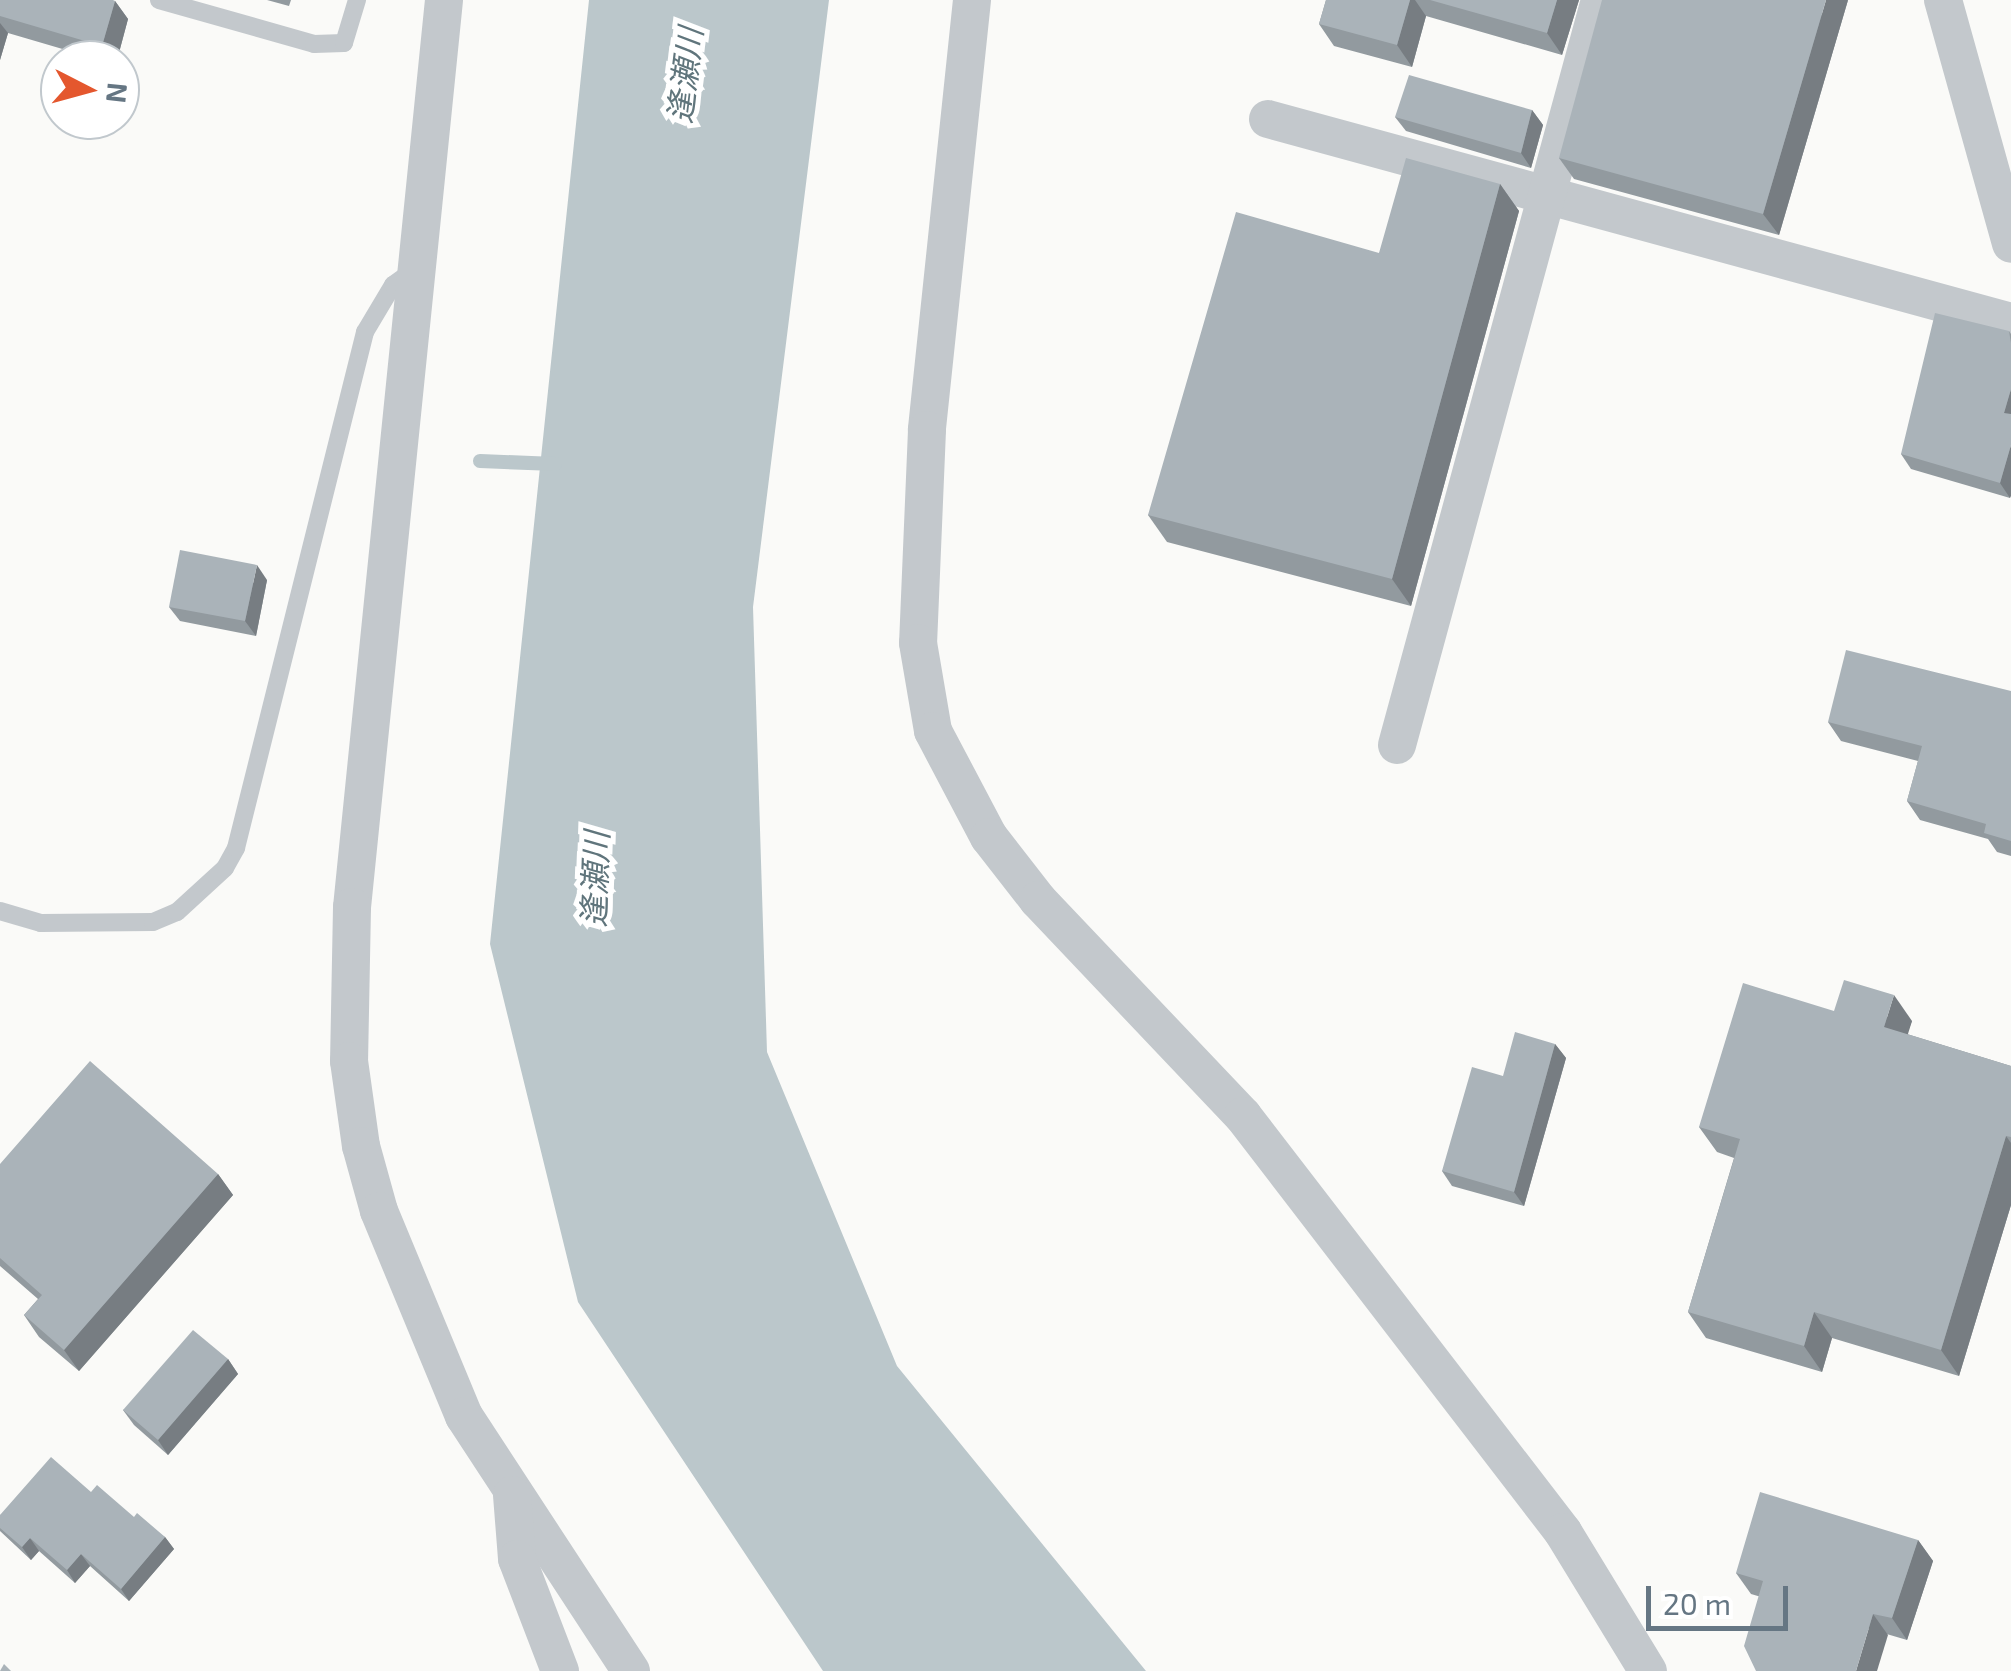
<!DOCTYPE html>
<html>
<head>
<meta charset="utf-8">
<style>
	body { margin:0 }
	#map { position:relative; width:2011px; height:1671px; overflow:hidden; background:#fafaf8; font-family:"Exo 2","Noto Sans JP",sans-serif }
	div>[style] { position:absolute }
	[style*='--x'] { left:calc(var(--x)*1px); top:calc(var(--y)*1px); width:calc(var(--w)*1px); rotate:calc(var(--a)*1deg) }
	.water>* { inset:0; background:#bbc7cb }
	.stream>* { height:14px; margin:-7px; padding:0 7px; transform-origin:7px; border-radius:7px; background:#bbc7cb }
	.lane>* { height:18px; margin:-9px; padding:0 9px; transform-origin:9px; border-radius:9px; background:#c3c8cc }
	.street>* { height:38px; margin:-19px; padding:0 19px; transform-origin:19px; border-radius:19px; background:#c3c8cc }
	.wall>* { inset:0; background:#929a9f }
	.shaded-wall>* { inset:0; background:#777d82 }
	.building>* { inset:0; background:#aab3b9 }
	span { translate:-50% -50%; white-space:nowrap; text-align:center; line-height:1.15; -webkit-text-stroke:10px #fff; paint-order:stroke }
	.water-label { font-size:32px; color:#60757c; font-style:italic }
	.north { position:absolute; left:40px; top:40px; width:100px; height:100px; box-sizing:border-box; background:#fff; border:2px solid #c1c8cd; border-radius:50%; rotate:96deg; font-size:28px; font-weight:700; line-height:40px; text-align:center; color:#657683 }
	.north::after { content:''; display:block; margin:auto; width:35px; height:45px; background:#e4572e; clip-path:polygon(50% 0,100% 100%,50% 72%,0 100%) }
	.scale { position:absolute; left:1646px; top:1586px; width:142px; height:45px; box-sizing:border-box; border:5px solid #657683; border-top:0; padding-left:12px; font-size:30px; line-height:35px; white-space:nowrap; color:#657683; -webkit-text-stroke:8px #fff; paint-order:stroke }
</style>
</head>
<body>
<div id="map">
	<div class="water">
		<i style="clip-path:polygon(589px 0,829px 0,753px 607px,767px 1052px,897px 1366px,1146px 1671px,823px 1671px,578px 1302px,490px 944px)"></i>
	</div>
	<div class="stream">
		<i style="--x:480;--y:461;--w:75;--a:2.3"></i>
	</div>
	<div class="lane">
		<i style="--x:159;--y:0;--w:161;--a:15.8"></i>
		<i style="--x:314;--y:44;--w:30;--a:-2"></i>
		<i style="--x:344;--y:43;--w:45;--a:-73.2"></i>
		<i style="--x:0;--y:911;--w:43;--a:16.3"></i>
		<i style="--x:41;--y:923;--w:112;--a:-0.5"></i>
		<i style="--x:153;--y:922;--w:26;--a:-23"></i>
		<i style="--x:177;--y:912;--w:65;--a:-42.5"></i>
		<i style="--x:225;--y:868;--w:23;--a:-61"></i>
		<i style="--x:236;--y:848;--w:532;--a:-75.96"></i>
		<i style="--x:365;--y:332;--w:55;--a:-59.2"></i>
		<i style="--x:393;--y:285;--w:26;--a:-36"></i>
	</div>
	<div class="street">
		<i style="--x:444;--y:0;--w:912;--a:95.79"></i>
		<i style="--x:352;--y:907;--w:154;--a:91.1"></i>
		<i style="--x:349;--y:1061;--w:86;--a:82"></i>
		<i style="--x:361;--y:1146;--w:67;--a:74.5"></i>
		<i style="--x:379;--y:1211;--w:222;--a:67.5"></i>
		<i style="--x:464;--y:1416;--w:305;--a:56.8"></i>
		<i style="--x:972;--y:0;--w:432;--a:96"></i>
		<i style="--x:927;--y:430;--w:213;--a:92.4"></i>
		<i style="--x:918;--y:643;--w:89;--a:80.3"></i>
		<i style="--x:933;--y:731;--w:120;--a:62.2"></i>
		<i style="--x:989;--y:837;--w:80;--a:52.1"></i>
		<i style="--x:1038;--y:900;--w:298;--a:46.5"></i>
		<i style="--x:1243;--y:1116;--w:525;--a:52.43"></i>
		<i style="--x:1563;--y:1532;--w:163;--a:58.6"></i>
		<i style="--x:1943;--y:0;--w:253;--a:74.4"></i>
		<i style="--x:1268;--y:119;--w:770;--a:15.28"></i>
		<i style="--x:1397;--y:745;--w:772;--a:-74.76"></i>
		<i style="--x:512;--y:1495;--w:64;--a:85.5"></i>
		<i style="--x:517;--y:1559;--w:120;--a:69"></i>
	</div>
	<div class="wall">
		<i style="clip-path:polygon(0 0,115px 1px,128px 19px,117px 60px,100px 60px,8px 33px,0 60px)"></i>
		<i style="clip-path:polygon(267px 0,291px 0,289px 6px)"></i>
		<i style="clip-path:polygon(1326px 0,1579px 0,1562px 55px,1426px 16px,1412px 67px,1334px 46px,1319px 24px)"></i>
		<i style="clip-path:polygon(1848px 0,1779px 235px,1574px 179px,1559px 158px)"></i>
		<i style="clip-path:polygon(1532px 110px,1543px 125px,1531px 168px,1406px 131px,1395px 117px)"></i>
		<i style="clip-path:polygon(1500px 184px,1519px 211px,1411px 606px,1167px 542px,1148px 515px,1379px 253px)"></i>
		<i style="clip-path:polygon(2009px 331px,2011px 334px,2010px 498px,1911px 469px,1901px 454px)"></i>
		<i style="clip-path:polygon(267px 580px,256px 636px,180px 621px,169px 607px)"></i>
		<i style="clip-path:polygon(2011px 691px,2011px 856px,1997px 852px,1988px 839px,1920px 820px,1907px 801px,1918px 761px,1841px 741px,1828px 722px)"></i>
		<i style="clip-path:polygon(1834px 1011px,1912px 1021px,1907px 1034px,2011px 1066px,2011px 1205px,1959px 1376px,1832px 1338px,1822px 1372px,1706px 1338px,1688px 1312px,1734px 1158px,1717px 1152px,1699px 1127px)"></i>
		<i style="clip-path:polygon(1555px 1044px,1566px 1058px,1524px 1206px,1452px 1186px,1442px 1171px)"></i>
		<i style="clip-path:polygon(0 1164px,218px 1174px,233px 1195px,79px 1371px,39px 1337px,24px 1315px,38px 1299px,0 1266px)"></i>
		<i style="clip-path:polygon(228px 1359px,238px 1374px,168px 1455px,134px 1425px,123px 1410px)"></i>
		<i style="clip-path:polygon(91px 1492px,165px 1537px,174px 1549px,129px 1601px,90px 1566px,75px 1583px,39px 1551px,31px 1560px,0 1531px,0 1515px)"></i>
		<i style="clip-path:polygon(1918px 1540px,1933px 1561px,1907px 1640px,1751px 1594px,1736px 1573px)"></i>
	</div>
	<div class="shaded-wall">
		<i style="clip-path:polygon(1410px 0,1415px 0,1426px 16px,1412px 67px,1397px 45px)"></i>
		<i style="clip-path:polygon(1557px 0,1579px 0,1562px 55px,1547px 33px)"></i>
		<i style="clip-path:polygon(1826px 0,1848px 0,1779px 235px,1763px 214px)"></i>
		<i style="clip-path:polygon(115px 1px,128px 19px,117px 60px,112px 60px,102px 46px)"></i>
		<i style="clip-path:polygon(0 23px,8px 33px,0 60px)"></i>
		<i style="clip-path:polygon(1532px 110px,1543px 125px,1531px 168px,1521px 153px)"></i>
		<i style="clip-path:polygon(1500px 184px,1519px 211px,1411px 606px,1392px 579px)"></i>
		<i style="clip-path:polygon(2011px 389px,2011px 422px,2004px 413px)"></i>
		<i style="clip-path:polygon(2011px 445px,2011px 496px,2010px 498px,2000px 483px)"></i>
		<i style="clip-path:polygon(257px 565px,267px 580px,256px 636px,245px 621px)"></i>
		<i style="clip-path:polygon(1894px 995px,1912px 1021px,1902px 1053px,1884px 1027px)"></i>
		<i style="clip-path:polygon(1555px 1044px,1566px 1058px,1524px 1206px,1514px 1192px)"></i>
		<i style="clip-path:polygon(2006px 1136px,2011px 1143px,2011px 1205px,1959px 1376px,1941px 1350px)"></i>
		<i style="clip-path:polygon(218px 1174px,233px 1195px,79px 1371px,64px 1350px)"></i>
		<i style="clip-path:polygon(1814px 1312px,1832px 1338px,1822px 1372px,1804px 1346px)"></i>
		<i style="clip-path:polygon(228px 1359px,238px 1374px,168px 1455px,158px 1440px)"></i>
		<i style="clip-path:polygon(165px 1537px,174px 1549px,129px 1601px,121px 1589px)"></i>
		<i style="clip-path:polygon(30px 1538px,39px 1551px,31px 1560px,22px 1547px)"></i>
		<i style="clip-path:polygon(1918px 1540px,1933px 1561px,1907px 1640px,1892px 1618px)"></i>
		<i style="clip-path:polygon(81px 1554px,90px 1566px,75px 1583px,67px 1570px)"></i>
		<i style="clip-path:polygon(1873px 1614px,1888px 1635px,1877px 1671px,1856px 1671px)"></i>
	</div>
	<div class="building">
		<i style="clip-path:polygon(0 0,113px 0,115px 1px,102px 46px,0 16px)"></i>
		<i style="clip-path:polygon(1326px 0,1410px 0,1397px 45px,1319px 24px)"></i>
		<i style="clip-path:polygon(1430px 0,1557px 0,1547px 33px)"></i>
		<i style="clip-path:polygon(1602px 0,1826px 0,1763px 214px,1559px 158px)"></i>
		<i style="clip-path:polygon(1409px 75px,1532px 110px,1521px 153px,1395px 117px)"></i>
		<i style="clip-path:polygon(1406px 158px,1500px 184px,1392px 579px,1148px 515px,1236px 212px,1379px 253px)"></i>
		<i style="clip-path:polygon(1935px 313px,2009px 331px,2011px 343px,2011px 389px,2004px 413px,2011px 414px,2011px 445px,2000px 483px,1901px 454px)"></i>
		<i style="clip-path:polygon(180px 550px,257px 565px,245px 621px,169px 607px)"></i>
		<i style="clip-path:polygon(1846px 650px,2011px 691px,2011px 841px,1984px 833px,1986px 824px,1907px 801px,1922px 746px,1828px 722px)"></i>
		<i style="clip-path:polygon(1844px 980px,1894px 995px,1884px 1027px,2011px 1066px,2011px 1137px,2006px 1136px,1941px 1350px,1814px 1312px,1804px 1346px,1688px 1312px,1740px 1139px,1699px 1127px,1743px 983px,1834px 1011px)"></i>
		<i style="clip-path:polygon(1515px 1032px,1555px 1044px,1514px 1192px,1442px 1171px,1472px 1067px,1503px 1076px)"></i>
		<i style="clip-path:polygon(90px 1061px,218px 1174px,64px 1350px,24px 1315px,42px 1295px,0 1258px,0 1164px)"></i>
		<i style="clip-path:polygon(193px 1330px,228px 1359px,158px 1440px,123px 1410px)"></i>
		<i style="clip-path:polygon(51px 1457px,91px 1492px,97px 1485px,134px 1517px,137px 1513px,165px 1537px,121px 1589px,81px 1554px,67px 1570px,30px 1538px,22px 1547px,0 1528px,0 1515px)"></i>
		<i style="clip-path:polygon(1760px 1492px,1918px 1540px,1892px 1618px,1873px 1614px,1856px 1671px,1756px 1671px,1744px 1646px,1763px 1581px,1736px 1573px)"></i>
		<i style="clip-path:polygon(4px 1664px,11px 1671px,0 1671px)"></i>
	</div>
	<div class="water-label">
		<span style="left:684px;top:75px;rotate:-83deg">逢瀬川</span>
		<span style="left:594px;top:879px;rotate:-88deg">逢瀬川</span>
	</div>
	<div class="north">N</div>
	<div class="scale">20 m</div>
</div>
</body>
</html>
